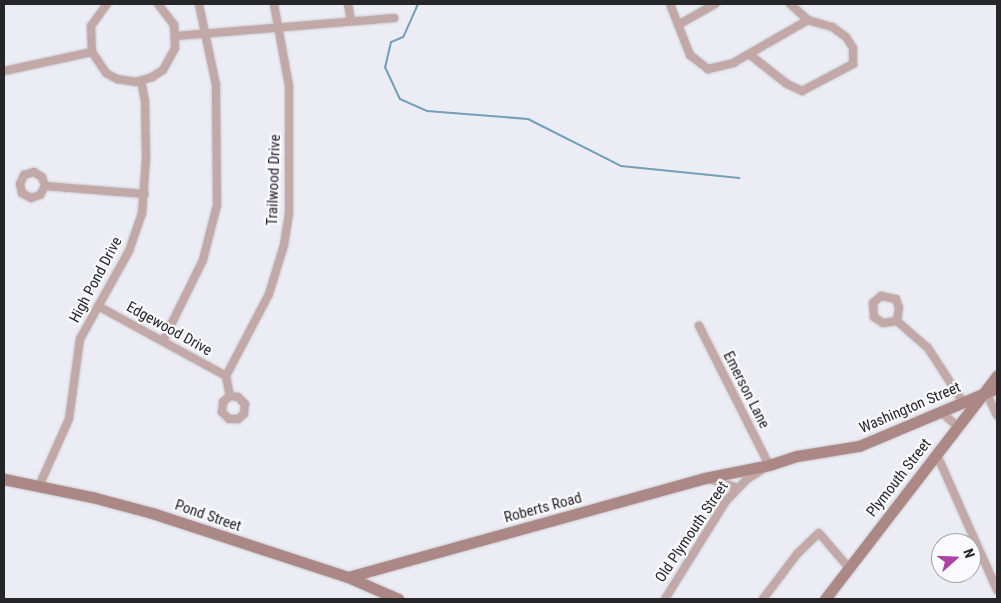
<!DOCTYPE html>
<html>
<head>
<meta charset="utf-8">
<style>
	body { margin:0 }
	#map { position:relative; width:1001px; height:603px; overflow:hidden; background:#ececf4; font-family:"Roboto Condensed",sans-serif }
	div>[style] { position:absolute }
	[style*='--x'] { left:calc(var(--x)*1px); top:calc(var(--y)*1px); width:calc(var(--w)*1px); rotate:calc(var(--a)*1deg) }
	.stream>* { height:2px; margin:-1px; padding:0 1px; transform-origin:1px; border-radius:1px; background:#739fbc }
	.roads { filter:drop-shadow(0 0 1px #c8c8cf) drop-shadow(0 0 1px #c8c8cf) }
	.minor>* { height:8px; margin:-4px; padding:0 4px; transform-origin:4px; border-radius:4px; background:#c2a9a8 }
	.secondary>* { height:11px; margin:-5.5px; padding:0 5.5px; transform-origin:5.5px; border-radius:5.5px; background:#ab8886 }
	span { translate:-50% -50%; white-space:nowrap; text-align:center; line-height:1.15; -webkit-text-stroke:4.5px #fafaff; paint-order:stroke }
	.street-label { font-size:15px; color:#262629 }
	.frame { position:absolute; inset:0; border:5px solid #262629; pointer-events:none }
	.north { position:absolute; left:931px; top:533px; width:50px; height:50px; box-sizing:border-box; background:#fafaff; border:1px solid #a5a5a9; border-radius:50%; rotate:70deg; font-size:14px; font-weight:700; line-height:20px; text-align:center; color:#262629 }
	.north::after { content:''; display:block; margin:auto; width:18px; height:22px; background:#ad42a4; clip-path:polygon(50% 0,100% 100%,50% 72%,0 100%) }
</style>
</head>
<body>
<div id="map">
	<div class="stream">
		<i style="--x:418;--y:4;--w:36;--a:114"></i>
		<i style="--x:403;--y:37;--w:13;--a:157"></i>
		<i style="--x:391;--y:42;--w:26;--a:103"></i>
		<i style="--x:385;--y:67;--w:35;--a:65"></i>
		<i style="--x:400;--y:99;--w:30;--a:24"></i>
		<i style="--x:427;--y:111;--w:101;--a:4.5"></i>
		<i style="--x:528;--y:119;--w:104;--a:26.8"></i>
		<i style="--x:621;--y:166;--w:119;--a:5.8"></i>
	</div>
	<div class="roads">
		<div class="minor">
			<i style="--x:107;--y:4;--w:27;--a:126"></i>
			<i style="--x:91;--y:26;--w:26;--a:88"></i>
			<i style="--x:92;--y:52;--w:25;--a:56"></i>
			<i style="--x:106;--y:73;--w:13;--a:29"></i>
			<i style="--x:117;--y:79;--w:18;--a:9"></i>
			<i style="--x:135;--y:82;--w:18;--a:-16"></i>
			<i style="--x:152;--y:77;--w:13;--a:-32"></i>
			<i style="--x:163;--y:70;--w:25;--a:-61"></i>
			<i style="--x:175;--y:48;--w:23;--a:-92"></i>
			<i style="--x:174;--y:25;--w:26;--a:-127"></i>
			<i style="--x:348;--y:4;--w:17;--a:80"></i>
			<i style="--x:670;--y:4;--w:55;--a:68.6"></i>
			<i style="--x:690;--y:55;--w:23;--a:38"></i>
			<i style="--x:708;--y:69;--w:26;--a:-13"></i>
			<i style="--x:733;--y:63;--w:86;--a:-29.8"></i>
			<i style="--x:678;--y:25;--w:43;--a:-29.6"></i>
			<i style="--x:176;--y:36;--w:219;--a:-4.7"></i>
			<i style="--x:749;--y:54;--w:48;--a:38.3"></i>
			<i style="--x:787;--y:84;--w:17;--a:25"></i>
			<i style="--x:802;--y:91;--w:58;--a:-27.9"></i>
			<i style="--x:853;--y:64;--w:16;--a:-90"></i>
			<i style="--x:853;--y:48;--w:13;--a:-122"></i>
			<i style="--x:846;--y:37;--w:17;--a:-144"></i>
			<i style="--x:832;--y:27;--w:25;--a:-164"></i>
			<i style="--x:808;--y:20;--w:24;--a:-138"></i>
			<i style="--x:4;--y:71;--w:90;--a:-12.2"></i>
			<i style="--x:45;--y:186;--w:10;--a:119"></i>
			<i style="--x:40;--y:195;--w:9;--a:162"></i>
			<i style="--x:31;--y:198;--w:10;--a:-151"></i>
			<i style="--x:22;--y:193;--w:9;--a:-103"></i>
			<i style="--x:20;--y:184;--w:10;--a:-66"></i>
			<i style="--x:24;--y:175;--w:10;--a:-17"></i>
			<i style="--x:34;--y:172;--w:9;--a:32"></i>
			<i style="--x:42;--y:177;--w:9;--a:72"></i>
			<i style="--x:45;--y:186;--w:100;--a:4.6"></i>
			<i style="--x:881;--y:296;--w:15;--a:11"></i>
			<i style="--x:896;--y:299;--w:9;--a:72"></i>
			<i style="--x:899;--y:308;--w:13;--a:99"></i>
			<i style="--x:897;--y:321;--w:14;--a:172"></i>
			<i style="--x:883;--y:323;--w:11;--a:-146"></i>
			<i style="--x:874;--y:317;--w:14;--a:-94"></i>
			<i style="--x:873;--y:303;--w:11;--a:-41"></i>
			<i style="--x:98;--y:306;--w:146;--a:28.7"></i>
			<i style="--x:897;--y:321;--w:41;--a:41.1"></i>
			<i style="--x:928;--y:348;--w:64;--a:57.1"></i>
			<i style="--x:163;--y:341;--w:90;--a:-63.7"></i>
			<i style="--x:203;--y:260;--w:57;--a:-75.7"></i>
			<i style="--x:217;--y:205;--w:120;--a:-90.5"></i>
			<i style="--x:216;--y:85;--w:83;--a:-101.9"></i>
			<i style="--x:226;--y:376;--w:93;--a:-62.3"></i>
			<i style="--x:269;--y:294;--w:51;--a:-73"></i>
			<i style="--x:284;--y:245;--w:31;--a:-81"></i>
			<i style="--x:289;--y:214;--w:128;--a:-90"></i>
			<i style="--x:289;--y:86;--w:83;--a:-100.4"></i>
			<i style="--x:226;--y:376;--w:20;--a:79"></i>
			<i style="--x:230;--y:396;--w:8;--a:7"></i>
			<i style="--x:238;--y:397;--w:10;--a:45"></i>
			<i style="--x:245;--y:404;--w:10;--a:96"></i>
			<i style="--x:244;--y:414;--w:8;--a:140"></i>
			<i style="--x:238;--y:419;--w:9;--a:180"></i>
			<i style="--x:229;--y:419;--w:10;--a:-135"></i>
			<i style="--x:222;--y:412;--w:10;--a:-84"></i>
			<i style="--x:223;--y:402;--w:9;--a:-41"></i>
			<i style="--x:986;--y:392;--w:26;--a:65"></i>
			<i style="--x:941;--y:412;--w:23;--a:41"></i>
			<i style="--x:937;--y:455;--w:148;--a:66"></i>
			<i style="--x:709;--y:479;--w:30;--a:17"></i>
			<i style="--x:39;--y:486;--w:73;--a:-65.9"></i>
			<i style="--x:69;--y:419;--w:81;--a:-82.2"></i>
			<i style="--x:80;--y:339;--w:101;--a:-60.9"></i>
			<i style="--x:129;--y:251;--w:39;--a:-71"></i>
			<i style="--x:142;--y:214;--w:56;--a:-85.9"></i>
			<i style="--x:146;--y:158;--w:57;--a:-91"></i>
			<i style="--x:145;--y:101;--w:20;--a:-101"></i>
			<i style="--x:665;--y:599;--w:115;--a:-58.1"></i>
			<i style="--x:726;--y:501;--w:29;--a:-46"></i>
			<i style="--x:746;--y:480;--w:27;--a:-33"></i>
			<i style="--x:769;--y:465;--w:156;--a:-116.7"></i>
			<i style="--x:763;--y:599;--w:56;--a:-52.9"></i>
			<i style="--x:797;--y:554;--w:30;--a:-44"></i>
			<i style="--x:819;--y:533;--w:46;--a:49.4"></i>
		</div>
		<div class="secondary">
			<i style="--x:4;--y:479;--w:90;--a:11.6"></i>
			<i style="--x:92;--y:497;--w:62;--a:14.9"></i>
			<i style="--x:152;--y:513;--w:206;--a:18.1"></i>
			<i style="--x:348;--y:577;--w:55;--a:23.7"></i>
			<i style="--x:348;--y:577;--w:370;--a:-15.5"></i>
			<i style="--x:705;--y:478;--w:65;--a:-11.5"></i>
			<i style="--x:769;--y:465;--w:29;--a:-18"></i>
			<i style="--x:797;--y:456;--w:63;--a:-9.2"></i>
			<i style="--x:859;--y:446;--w:150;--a:-22.8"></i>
			<i style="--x:825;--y:599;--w:282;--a:-52.4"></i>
		</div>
	</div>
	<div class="street-label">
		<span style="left:274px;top:180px;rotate:-88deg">Trailwood Drive</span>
		<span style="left:96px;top:280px;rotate:-62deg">High Pond Drive</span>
		<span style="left:169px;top:329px;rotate:29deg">Edgewood Drive</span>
		<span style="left:746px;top:390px;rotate:63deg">Emerson Lane</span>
		<span style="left:910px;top:408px;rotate:-23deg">Washington Street</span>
		<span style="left:899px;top:478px;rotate:-52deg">Plymouth Street</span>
		<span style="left:543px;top:508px;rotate:-15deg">Roberts Road</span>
		<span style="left:208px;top:516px;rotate:19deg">Pond Street</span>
		<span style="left:692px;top:532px;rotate:-56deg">Old Plymouth Street</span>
	</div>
	<div class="frame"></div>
	<div class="north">N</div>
</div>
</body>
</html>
